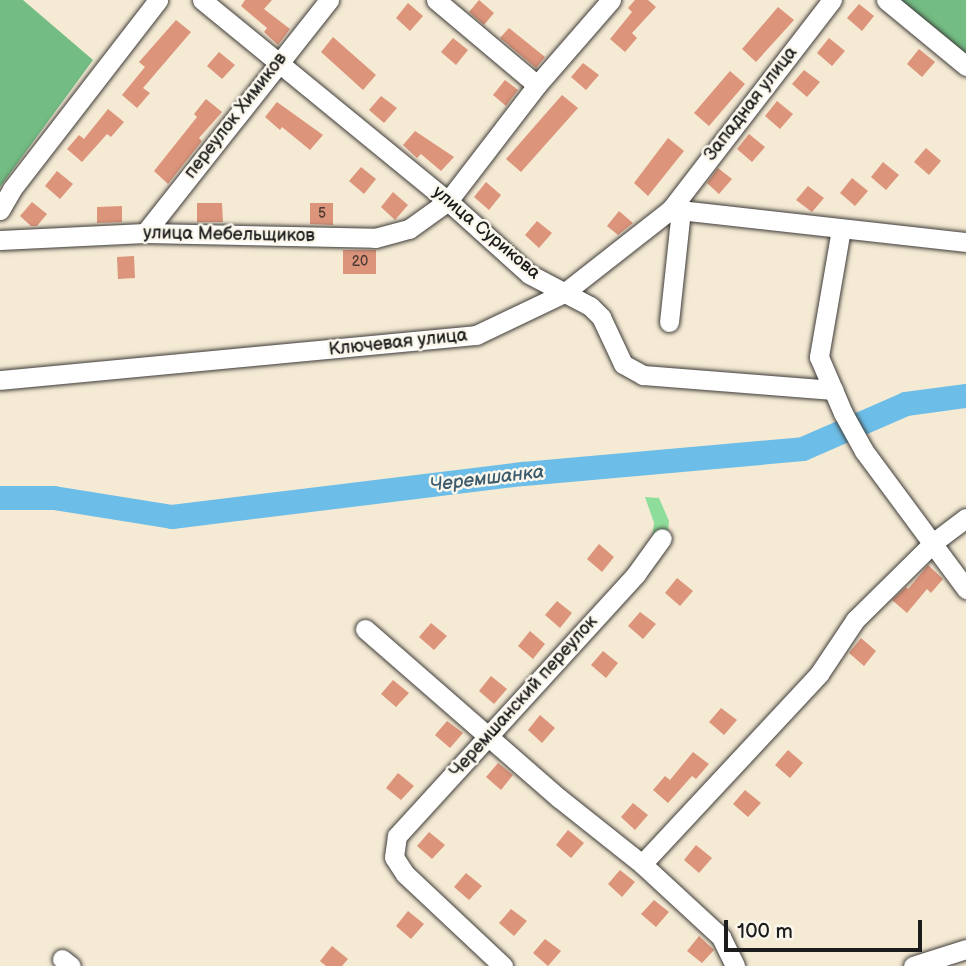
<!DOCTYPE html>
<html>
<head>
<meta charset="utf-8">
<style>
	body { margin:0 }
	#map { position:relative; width:966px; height:966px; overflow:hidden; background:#f5ead4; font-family:"Balsamiq Sans",sans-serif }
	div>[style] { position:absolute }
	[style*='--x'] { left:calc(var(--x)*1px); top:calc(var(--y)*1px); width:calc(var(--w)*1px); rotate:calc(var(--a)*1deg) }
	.green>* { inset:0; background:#8fdd9b }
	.forest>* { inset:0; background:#73bc83 }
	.river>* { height:24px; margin:-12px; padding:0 12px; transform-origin:12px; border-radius:12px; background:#6cbde7 }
	.building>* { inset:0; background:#dc947b }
	.roads { filter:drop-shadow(0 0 2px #3d3b38) drop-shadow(0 0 2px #3d3b38) }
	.minor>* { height:19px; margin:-9.5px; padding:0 9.5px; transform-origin:9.5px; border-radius:9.5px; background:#fff }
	span { translate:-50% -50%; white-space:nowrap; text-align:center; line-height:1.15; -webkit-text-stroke:5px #fbf7ec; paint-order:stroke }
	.number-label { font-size:14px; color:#4c3a34 }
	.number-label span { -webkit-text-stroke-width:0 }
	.street-label { font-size:18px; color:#1c1c1c }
	.water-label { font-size:19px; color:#3c5c6d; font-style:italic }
	.scale { position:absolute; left:724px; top:920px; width:198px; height:32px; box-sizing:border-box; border:4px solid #1c1c1c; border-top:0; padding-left:9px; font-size:21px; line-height:24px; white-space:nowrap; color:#1c1c1c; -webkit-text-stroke:5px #fbf7ec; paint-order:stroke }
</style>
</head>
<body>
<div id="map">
	<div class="green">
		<i style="clip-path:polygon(645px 497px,659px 498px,669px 521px,667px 542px,651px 547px,654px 523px)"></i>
	</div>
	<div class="forest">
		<i style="clip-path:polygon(0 0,23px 0,93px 60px,0 187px)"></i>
		<i style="clip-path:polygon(898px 0,966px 0,966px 54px)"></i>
	</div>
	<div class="river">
		<i style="--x:0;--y:498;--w:54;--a:0"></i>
		<i style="--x:54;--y:498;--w:120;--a:9.1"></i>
		<i style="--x:172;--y:517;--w:355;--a:-7"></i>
		<i style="--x:524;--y:474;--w:280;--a:-5.1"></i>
		<i style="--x:803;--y:449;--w:112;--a:-23.6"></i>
		<i style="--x:906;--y:404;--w:61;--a:-7.6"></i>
	</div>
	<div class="building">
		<i style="clip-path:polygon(245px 0,272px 0,264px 9px,290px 29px,278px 45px,264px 32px,267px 28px,241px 6px)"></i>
		<i style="clip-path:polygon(479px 0,494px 13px,484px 25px,469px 12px)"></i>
		<i style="clip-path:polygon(635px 0,648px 0,656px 7px,632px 33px,637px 38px,625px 52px,610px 39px,632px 12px,628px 8px)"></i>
		<i style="clip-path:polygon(408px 3px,423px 16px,410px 31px,396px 18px)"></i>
		<i style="clip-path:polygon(859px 4px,874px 16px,862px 31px,847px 18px)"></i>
		<i style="clip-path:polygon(778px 7px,794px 20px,756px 62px,742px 49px)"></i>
		<i style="clip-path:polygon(176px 20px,191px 32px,143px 88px,150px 93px,137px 108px,122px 95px,145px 67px,139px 62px)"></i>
		<i style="clip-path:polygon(509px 28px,545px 57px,536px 68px,500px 38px)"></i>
		<i style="clip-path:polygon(333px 37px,376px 75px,363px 90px,321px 52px)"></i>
		<i style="clip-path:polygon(453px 38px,468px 50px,456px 65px,441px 52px)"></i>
		<i style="clip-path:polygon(829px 38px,845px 51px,832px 66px,817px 53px)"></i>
		<i style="clip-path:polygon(919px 49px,935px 62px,922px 77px,907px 64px)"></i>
		<i style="clip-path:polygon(219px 52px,235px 65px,222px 79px,207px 66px)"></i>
		<i style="clip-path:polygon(583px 63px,599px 75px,586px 90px,571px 77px)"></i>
		<i style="clip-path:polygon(804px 70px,820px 82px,807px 97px,792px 84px)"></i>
		<i style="clip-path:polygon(730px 71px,745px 84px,709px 126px,694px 113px)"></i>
		<i style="clip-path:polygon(505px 80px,518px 90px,506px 106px,493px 95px)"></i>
		<i style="clip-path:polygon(562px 95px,578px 108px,521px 172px,506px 159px)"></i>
		<i style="clip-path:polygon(381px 96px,397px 108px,384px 123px,369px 110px)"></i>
		<i style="clip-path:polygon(206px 99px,222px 112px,199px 138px,202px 141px,168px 184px,154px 171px,197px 117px,194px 114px)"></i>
		<i style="clip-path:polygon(777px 101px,793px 114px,780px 129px,765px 116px)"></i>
		<i style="clip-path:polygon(277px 102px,323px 135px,310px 150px,282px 127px,280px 130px,265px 117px)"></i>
		<i style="clip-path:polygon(108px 109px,124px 122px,111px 137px,107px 134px,82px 162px,67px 149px,79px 135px,84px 139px)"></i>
		<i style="clip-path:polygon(415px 131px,454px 157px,441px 171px,421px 154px,417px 158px,403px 145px)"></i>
		<i style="clip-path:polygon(749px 134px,765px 147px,752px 162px,737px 149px)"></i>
		<i style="clip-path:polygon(668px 138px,684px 151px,648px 196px,634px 183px)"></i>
		<i style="clip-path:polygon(926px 148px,941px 161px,929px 175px,914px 162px)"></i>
		<i style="clip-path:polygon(883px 162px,899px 175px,886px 190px,871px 177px)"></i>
		<i style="clip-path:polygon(361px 167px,376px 179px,364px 194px,349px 181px)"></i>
		<i style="clip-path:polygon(718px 168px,732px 179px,719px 194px,707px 183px)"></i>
		<i style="clip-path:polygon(57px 171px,73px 184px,60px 199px,45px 186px)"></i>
		<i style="clip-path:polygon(852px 178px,868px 191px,855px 206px,840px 193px)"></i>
		<i style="clip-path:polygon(486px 182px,501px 195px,489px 210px,474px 197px)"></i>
		<i style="clip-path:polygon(808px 186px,824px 198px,812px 212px,796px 200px)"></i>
		<i style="clip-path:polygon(393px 192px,408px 205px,395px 220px,381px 207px)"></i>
		<i style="clip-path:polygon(32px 202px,47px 214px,37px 226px,31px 226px,20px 216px)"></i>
		<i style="clip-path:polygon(197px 203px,222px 203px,223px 222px,197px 222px)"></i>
		<i style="clip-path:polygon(310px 203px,333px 203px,333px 225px,310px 224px)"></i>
		<i style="clip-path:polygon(122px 206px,122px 222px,97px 223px,97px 207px)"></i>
		<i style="clip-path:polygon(619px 211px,633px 223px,618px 235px,607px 226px)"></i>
		<i style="clip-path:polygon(537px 221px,552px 233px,539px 248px,525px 235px)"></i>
		<i style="clip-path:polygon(343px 250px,376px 250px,376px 274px,343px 274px)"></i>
		<i style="clip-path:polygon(134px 256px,135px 278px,118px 279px,117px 257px)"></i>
		<i style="clip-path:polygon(599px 544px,614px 557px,602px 572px,587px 559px)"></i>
		<i style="clip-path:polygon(928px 565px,943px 579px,931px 593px,927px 589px,907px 613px,892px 600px,906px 587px,908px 589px)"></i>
		<i style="clip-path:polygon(677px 578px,693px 591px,680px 606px,665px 593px)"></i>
		<i style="clip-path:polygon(557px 601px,572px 613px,560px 628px,545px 615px)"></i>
		<i style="clip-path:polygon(640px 612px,656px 624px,643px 639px,628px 626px)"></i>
		<i style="clip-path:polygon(431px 623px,447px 636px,434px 650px,419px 637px)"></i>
		<i style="clip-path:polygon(530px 631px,545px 644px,533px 659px,518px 646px)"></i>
		<i style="clip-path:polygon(861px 638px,876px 651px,864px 666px,849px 653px)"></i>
		<i style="clip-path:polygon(603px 651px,618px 663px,606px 678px,591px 665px)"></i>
		<i style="clip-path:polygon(491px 676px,507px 689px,494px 704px,479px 691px)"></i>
		<i style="clip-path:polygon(393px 680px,409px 693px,396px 707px,381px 694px)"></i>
		<i style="clip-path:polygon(721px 708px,737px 720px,724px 735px,709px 722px)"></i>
		<i style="clip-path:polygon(540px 715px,555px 728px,542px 743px,528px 730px)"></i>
		<i style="clip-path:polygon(447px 721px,463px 733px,450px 748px,435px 735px)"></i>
		<i style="clip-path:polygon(788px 750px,803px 763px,790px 778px,775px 765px)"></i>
		<i style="clip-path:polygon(693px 752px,709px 764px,696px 779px,692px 776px,668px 803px,653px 790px,665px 776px,670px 780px)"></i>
		<i style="clip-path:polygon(498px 763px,513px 775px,501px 790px,486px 777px)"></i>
		<i style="clip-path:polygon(398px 773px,414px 786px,401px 800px,386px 788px)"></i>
		<i style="clip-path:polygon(745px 790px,761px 803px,748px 817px,733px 804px)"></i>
		<i style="clip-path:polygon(633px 803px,648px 815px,635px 830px,621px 817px)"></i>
		<i style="clip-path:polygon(568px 830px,584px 843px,571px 858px,556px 845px)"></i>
		<i style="clip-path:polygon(429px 832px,445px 845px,432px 859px,417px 846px)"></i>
		<i style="clip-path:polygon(696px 845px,712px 858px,699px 873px,684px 860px)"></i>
		<i style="clip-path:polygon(620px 870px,635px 882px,622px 897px,608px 884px)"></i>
		<i style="clip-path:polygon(466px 873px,482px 886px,469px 900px,454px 887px)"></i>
		<i style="clip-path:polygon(654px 900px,669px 912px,656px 927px,641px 914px)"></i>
		<i style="clip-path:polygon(511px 909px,527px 921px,514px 936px,499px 923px)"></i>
		<i style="clip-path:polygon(408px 911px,424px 924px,411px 939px,396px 926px)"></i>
		<i style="clip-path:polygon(699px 936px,714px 950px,702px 963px,687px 951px)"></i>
		<i style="clip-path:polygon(545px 939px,561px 951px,548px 966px,533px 953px)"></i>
		<i style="clip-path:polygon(332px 946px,348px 959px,342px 966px,326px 966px,320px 961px)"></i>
	</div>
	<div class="roads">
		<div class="minor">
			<i style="--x:202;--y:0;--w:318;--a:39.3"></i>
			<i style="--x:448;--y:201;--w:109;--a:42"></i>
			<i style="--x:529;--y:274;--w:69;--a:27.7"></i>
			<i style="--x:590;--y:306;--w:16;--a:45"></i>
			<i style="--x:601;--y:317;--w:52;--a:64.9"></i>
			<i style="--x:623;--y:364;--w:23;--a:29"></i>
			<i style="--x:643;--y:375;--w:191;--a:4.5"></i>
			<i style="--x:436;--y:0;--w:132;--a:40.1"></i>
			<i style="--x:886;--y:0;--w:104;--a:39.5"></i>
			<i style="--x:671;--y:209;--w:264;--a:-52.4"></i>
			<i style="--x:0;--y:210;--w:24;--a:-60"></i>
			<i style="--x:12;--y:189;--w:239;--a:-52.3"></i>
			<i style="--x:841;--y:229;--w:130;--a:99.8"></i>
			<i style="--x:819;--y:357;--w:61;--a:66.8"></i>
			<i style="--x:843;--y:413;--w:43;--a:61.1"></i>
			<i style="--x:864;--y:451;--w:172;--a:53.5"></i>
			<i style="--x:145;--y:233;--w:297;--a:-51.7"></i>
			<i style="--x:0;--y:240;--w:145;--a:-2.8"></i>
			<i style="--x:145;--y:233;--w:230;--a:1.2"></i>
			<i style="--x:375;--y:238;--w:35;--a:-15"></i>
			<i style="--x:409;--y:229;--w:48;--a:-35.7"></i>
			<i style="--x:448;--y:201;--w:146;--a:-52.5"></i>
			<i style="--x:537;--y:85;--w:113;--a:-49"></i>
			<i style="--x:669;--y:322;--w:113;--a:-83.9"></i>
			<i style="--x:0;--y:380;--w:478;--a:-5.4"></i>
			<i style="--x:476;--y:335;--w:98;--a:-25.5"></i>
			<i style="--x:564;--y:293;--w:136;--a:-38.1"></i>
			<i style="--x:671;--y:209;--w:297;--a:6.4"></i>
			<i style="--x:365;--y:629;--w:257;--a:41.1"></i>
			<i style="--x:559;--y:798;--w:106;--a:38.5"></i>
			<i style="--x:642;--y:864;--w:108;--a:42.7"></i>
			<i style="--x:721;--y:937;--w:32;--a:64"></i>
			<i style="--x:642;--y:864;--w:260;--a:-47"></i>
			<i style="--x:819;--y:674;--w:65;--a:-56.3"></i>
			<i style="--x:855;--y:620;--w:111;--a:-44.6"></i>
			<i style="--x:934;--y:542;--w:40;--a:-37"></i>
			<i style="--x:62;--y:959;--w:11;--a:38"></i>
			<i style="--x:503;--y:966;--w:134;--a:-136.8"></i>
			<i style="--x:405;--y:874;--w:20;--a:-123"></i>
			<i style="--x:394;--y:857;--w:21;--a:-82"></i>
			<i style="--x:397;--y:836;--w:355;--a:-47.6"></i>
			<i style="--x:636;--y:574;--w:44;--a:-54.2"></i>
			<i style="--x:913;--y:966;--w:56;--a:-17.8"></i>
		</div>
	</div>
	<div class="number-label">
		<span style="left:322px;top:214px">5</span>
		<span style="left:360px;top:262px">20</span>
	</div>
	<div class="street-label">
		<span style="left:751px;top:104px;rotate:-52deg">Западная улица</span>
		<span style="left:236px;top:116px;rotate:-52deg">переулок Химиков</span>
		<span style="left:486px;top:233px;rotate:40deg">улица Сурикова</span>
		<span style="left:229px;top:235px;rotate:1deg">улица Мебельщиков</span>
		<span style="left:398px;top:343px;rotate:-6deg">Ключевая улица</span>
		<span style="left:524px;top:697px;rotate:-48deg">Черемшанский переулок</span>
	</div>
	<div class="water-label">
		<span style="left:487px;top:479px;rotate:-7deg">Черемшанка</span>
	</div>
	<div class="scale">100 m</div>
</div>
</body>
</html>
